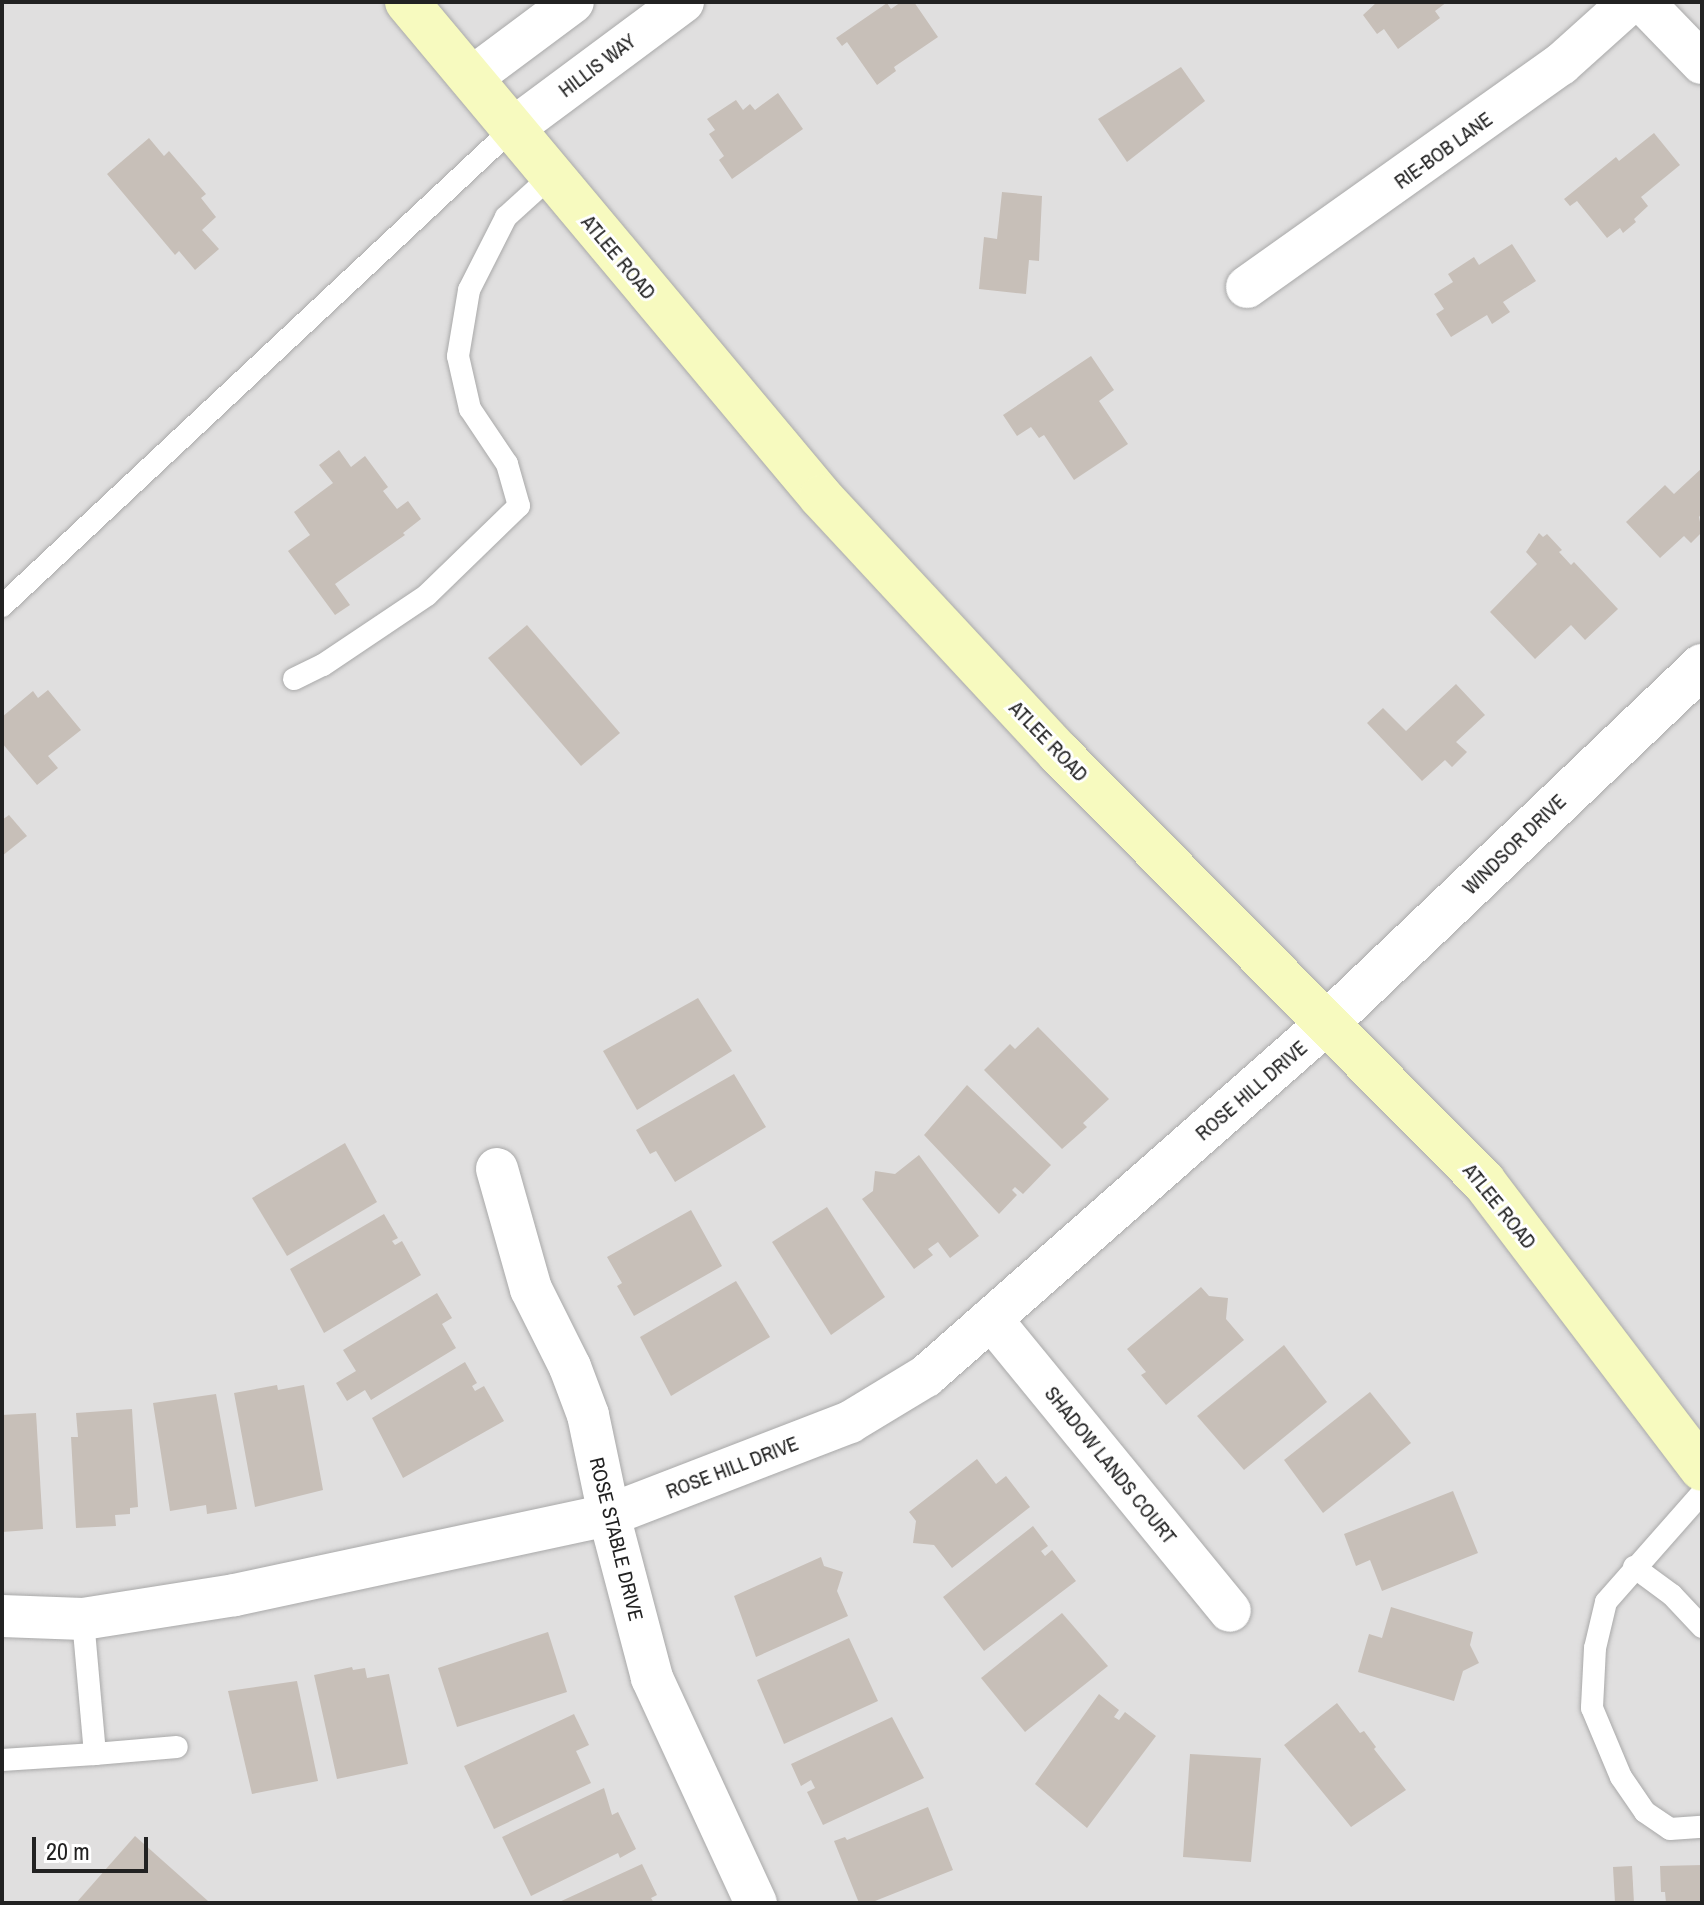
<!DOCTYPE html>
<html>
<head>
<meta charset="utf-8">
<style>
	body { margin:0 }
	#map { position:relative; width:1704px; height:1905px; overflow:hidden; background:#f2efe9; font-family:"Archivo Narrow",sans-serif }
	div>[style] { position:absolute }
	[style*='--x'] { left:calc(var(--x)*1px); top:calc(var(--y)*1px); width:calc(var(--w)*1px); rotate:calc(var(--a)*1deg) }
	.residential>* { inset:0; background:#e0dfdf }
	.building>* { inset:0; background:#c7bfb8 }
	.roads { filter:drop-shadow(0 0 2px #a9a9a9) drop-shadow(0 0 2px #a9a9a9) }
	.service>* { height:22px; margin:-11px; padding:0 11px; transform-origin:11px; border-radius:11px; background:#fff }
	.minor>* { height:42px; margin:-21px; padding:0 21px; transform-origin:21px; border-radius:21px; background:#fff }
	.tertiary>* { height:44px; margin:-22px; padding:0 22px; transform-origin:22px; border-radius:22px; background:#fff }
	.secondary>* { height:44px; margin:-22px; padding:0 22px; transform-origin:22px; border-radius:22px; background:#f7fabf }
	span { translate:-50% -50%; white-space:nowrap; text-align:center; line-height:1.15; -webkit-text-stroke:6px #fff; paint-order:stroke }
	.street-label { font-size:20px; color:#222 }
	.frame { position:absolute; inset:0; border:4px solid #222; pointer-events:none }
	.scale { position:absolute; left:32px; top:1837px; width:116px; height:36px; box-sizing:border-box; border:4px solid #222; border-top:0; padding-left:10px; font-size:24px; line-height:28px; white-space:nowrap; color:#222; -webkit-text-stroke:6px #fff; paint-order:stroke }
</style>
</head>
<body>
<div id="map">
	<div class="residential">
		<i style="clip-path:polygon(2px 2px,1702px 2px,1702px 1903px,2px 1903px)"></i>
	</div>
	<div class="building">
		<i style="clip-path:polygon(901px 2px,914px 2px,938px 37px,894px 67px,896px 71px,877px 85px,847px 42px,842px 46px,836px 38px,887px 3px,891px 9px)"></i>
		<i style="clip-path:polygon(1377px 2px,1447px 2px,1435px 11px,1440px 18px,1398px 49px,1384px 29px,1377px 34px,1363px 15px)"></i>
		<i style="clip-path:polygon(1181px 67px,1205px 101px,1127px 162px,1098px 119px)"></i>
		<i style="clip-path:polygon(778px 93px,803px 129px,732px 179px,719px 160px,724px 156px,709px 134px,715px 130px,707px 119px,736px 100px,743px 110px,750px 104px,755px 110px)"></i>
		<i style="clip-path:polygon(1654px 133px,1680px 165px,1641px 197px,1648px 206px,1634px 219px,1636px 222px,1623px 233px,1620px 228px,1607px 238px,1577px 201px,1570px 206px,1564px 199px,1616px 157px,1619px 161px)"></i>
		<i style="clip-path:polygon(149px 138px,164px 156px,169px 151px,206px 194px,201px 198px,216px 217px,202px 230px,219px 249px,195px 270px,179px 251px,175px 255px,107px 174px)"></i>
		<i style="clip-path:polygon(1002px 192px,1042px 196px,1039px 261px,1029px 260px,1026px 294px,979px 289px,984px 237px,997px 239px)"></i>
		<i style="clip-path:polygon(1512px 244px,1536px 281px,1503px 302px,1510px 312px,1492px 324px,1487px 315px,1451px 337px,1436px 314px,1444px 309px,1434px 294px,1453px 282px,1448px 274px,1474px 257px,1479px 265px)"></i>
		<i style="clip-path:polygon(1091px 356px,1114px 390px,1099px 401px,1128px 444px,1074px 480px,1044px 435px,1039px 438px,1031px 427px,1017px 436px,1003px 415px)"></i>
		<i style="clip-path:polygon(339px 450px,351px 467px,365px 456px,388px 487px,383px 491px,397px 509px,408px 501px,421px 519px,403px 533px,405px 535px,335px 584px,350px 605px,335px 615px,288px 551px,310px 535px,294px 512px,333px 483px,319px 465px)"></i>
		<i style="clip-path:polygon(1702px 468px,1702px 513px,1699px 517px,1702px 532px,1691px 543px,1684px 536px,1660px 558px,1626px 522px,1665px 485px,1674px 494px)"></i>
		<i style="clip-path:polygon(1539px 533px,1543px 537px,1547px 534px,1562px 550px,1559px 552px,1571px 565px,1574px 562px,1618px 609px,1585px 640px,1571px 625px,1535px 659px,1490px 612px,1537px 564px,1526px 552px)"></i>
		<i style="clip-path:polygon(527px 625px,620px 733px,581px 766px,488px 658px)"></i>
		<i style="clip-path:polygon(1456px 684px,1485px 715px,1456px 742px,1467px 752px,1452px 767px,1445px 760px,1422px 781px,1367px 723px,1383px 708px,1406px 731px)"></i>
		<i style="clip-path:polygon(48px 690px,81px 730px,48px 756px,58px 768px,37px 785px,2px 743px,2px 717px,33px 691px,38px 698px)"></i>
		<i style="clip-path:polygon(9px 815px,27px 836px,2px 856px,2px 820px)"></i>
		<i style="clip-path:polygon(698px 998px,732px 1051px,637px 1110px,603px 1051px)"></i>
		<i style="clip-path:polygon(1038px 1027px,1109px 1099px,1083px 1123px,1087px 1127px,1062px 1149px,984px 1070px,1010px 1044px,1015px 1049px)"></i>
		<i style="clip-path:polygon(734px 1074px,766px 1127px,675px 1182px,656px 1151px,650px 1154px,636px 1130px)"></i>
		<i style="clip-path:polygon(967px 1085px,1051px 1165px,1023px 1194px,1015px 1187px,1012px 1190px,1017px 1195px,999px 1214px,924px 1135px)"></i>
		<i style="clip-path:polygon(345px 1143px,377px 1202px,287px 1256px,252px 1198px)"></i>
		<i style="clip-path:polygon(919px 1155px,979px 1236px,950px 1258px,938px 1242px,928px 1249px,933px 1255px,914px 1269px,862px 1199px,873px 1191px,875px 1171px,895px 1174px)"></i>
		<i style="clip-path:polygon(827px 1207px,885px 1297px,831px 1335px,772px 1242px)"></i>
		<i style="clip-path:polygon(691px 1210px,722px 1266px,634px 1316px,617px 1286px,622px 1283px,607px 1257px)"></i>
		<i style="clip-path:polygon(384px 1214px,398px 1238px,392px 1241px,395px 1245px,402px 1241px,421px 1275px,324px 1333px,290px 1269px)"></i>
		<i style="clip-path:polygon(736px 1281px,770px 1337px,671px 1396px,640px 1337px)"></i>
		<i style="clip-path:polygon(1201px 1287px,1209px 1296px,1228px 1298px,1226px 1319px,1244px 1340px,1166px 1405px,1141px 1375px,1146px 1372px,1127px 1349px)"></i>
		<i style="clip-path:polygon(437px 1293px,452px 1318px,442px 1324px,456px 1348px,371px 1400px,365px 1390px,347px 1401px,336px 1383px,356px 1371px,343px 1350px)"></i>
		<i style="clip-path:polygon(1284px 1345px,1327px 1402px,1244px 1470px,1197px 1416px)"></i>
		<i style="clip-path:polygon(465px 1362px,477px 1383px,472px 1386px,475px 1391px,484px 1386px,504px 1421px,403px 1478px,372px 1418px)"></i>
		<i style="clip-path:polygon(277px 1385px,278px 1390px,304px 1385px,323px 1490px,255px 1507px,234px 1393px)"></i>
		<i style="clip-path:polygon(1370px 1392px,1411px 1443px,1323px 1513px,1284px 1460px)"></i>
		<i style="clip-path:polygon(216px 1394px,237px 1509px,207px 1514px,206px 1505px,170px 1511px,153px 1403px)"></i>
		<i style="clip-path:polygon(132px 1409px,138px 1507px,130px 1508px,130px 1514px,115px 1515px,116px 1526px,76px 1528px,71px 1437px,78px 1437px,76px 1413px)"></i>
		<i style="clip-path:polygon(36px 1413px,43px 1529px,2px 1532px,2px 1415px)"></i>
		<i style="clip-path:polygon(977px 1459px,996px 1484px,1006px 1476px,1030px 1507px,952px 1568px,934px 1545px,913px 1543px,916px 1521px,909px 1512px)"></i>
		<i style="clip-path:polygon(1453px 1491px,1478px 1553px,1382px 1591px,1370px 1560px,1356px 1566px,1344px 1534px)"></i>
		<i style="clip-path:polygon(1033px 1526px,1048px 1546px,1041px 1551px,1045px 1556px,1052px 1550px,1076px 1581px,984px 1651px,943px 1597px)"></i>
		<i style="clip-path:polygon(821px 1557px,824px 1566px,843px 1572px,837px 1591px,848px 1616px,756px 1657px,734px 1596px)"></i>
		<i style="clip-path:polygon(1391px 1607px,1473px 1632px,1470px 1645px,1479px 1663px,1463px 1671px,1454px 1701px,1358px 1672px,1369px 1634px,1382px 1638px)"></i>
		<i style="clip-path:polygon(1062px 1613px,1108px 1666px,1025px 1732px,981px 1678px)"></i>
		<i style="clip-path:polygon(548px 1632px,567px 1692px,457px 1727px,438px 1668px)"></i>
		<i style="clip-path:polygon(849px 1638px,878px 1701px,784px 1744px,757px 1680px)"></i>
		<i style="clip-path:polygon(352px 1667px,353px 1670px,365px 1668px,367px 1678px,389px 1674px,408px 1764px,337px 1779px,314px 1675px)"></i>
		<i style="clip-path:polygon(297px 1681px,318px 1781px,252px 1794px,228px 1691px)"></i>
		<i style="clip-path:polygon(1099px 1694px,1119px 1710px,1114px 1717px,1119px 1720px,1125px 1712px,1156px 1736px,1087px 1828px,1035px 1784px)"></i>
		<i style="clip-path:polygon(1337px 1703px,1360px 1733px,1364px 1731px,1376px 1747px,1374px 1749px,1406px 1790px,1351px 1827px,1284px 1745px)"></i>
		<i style="clip-path:polygon(574px 1714px,589px 1745px,576px 1751px,591px 1783px,494px 1829px,464px 1766px)"></i>
		<i style="clip-path:polygon(892px 1717px,924px 1778px,823px 1825px,807px 1792px,815px 1788px,811px 1780px,801px 1786px,791px 1764px)"></i>
		<i style="clip-path:polygon(1190px 1754px,1261px 1758px,1251px 1862px,1183px 1857px)"></i>
		<i style="clip-path:polygon(604px 1788px,612px 1815px,618px 1812px,636px 1849px,620px 1858px,618px 1853px,531px 1896px,502px 1837px)"></i>
		<i style="clip-path:polygon(928px 1807px,953px 1870px,870px 1903px,859px 1903px,834px 1841px,845px 1837px,847px 1840px)"></i>
		<i style="clip-path:polygon(135px 1836px,208px 1901px,206px 1903px,76px 1903px)"></i>
		<i style="clip-path:polygon(642px 1864px,657px 1895px,651px 1898px,654px 1903px,557px 1903px)"></i>
		<i style="clip-path:polygon(1702px 1865px,1702px 1903px,1666px 1903px,1665px 1892px,1661px 1892px,1660px 1866px)"></i>
		<i style="clip-path:polygon(1632px 1866px,1634px 1903px,1615px 1903px,1613px 1867px)"></i>
	</div>
	<div class="roads">
		<div class="service">
			<i style="--x:2;--y:606;--w:698;--a:-43.09"></i>
			<i style="--x:294;--y:679;--w:32;--a:-26"></i>
			<i style="--x:323;--y:665;--w:125;--a:-33.9"></i>
			<i style="--x:427;--y:595;--w:128;--a:-44.1"></i>
			<i style="--x:519;--y:506;--w:44;--a:-105.9"></i>
			<i style="--x:507;--y:464;--w:66;--a:-123.9"></i>
			<i style="--x:470;--y:409;--w:54;--a:-102.8"></i>
			<i style="--x:458;--y:356;--w:67;--a:-80.5"></i>
			<i style="--x:469;--y:290;--w:82;--a:-63.1"></i>
			<i style="--x:506;--y:217;--w:61;--a:-42.3"></i>
			<i style="--x:1702;--y:1493;--w:145;--a:131.4"></i>
			<i style="--x:1606;--y:1602;--w:47;--a:103.4"></i>
			<i style="--x:1595;--y:1648;--w:60;--a:92.9"></i>
			<i style="--x:1592;--y:1708;--w:75;--a:67.2"></i>
			<i style="--x:1621;--y:1777;--w:42;--a:55.6"></i>
			<i style="--x:1645;--y:1812;--w:30;--a:34"></i>
			<i style="--x:1670;--y:1829;--w:32;--a:-4"></i>
			<i style="--x:1634;--y:1567;--w:47;--a:36.4"></i>
			<i style="--x:1672;--y:1595;--w:44;--a:46.8"></i>
			<i style="--x:95;--y:1754;--w:82;--a:-4.9"></i>
			<i style="--x:2;--y:1760;--w:93;--a:-3.7"></i>
			<i style="--x:95;--y:1754;--w:136;--a:-95.1"></i>
		</div>
		<div class="minor">
			<i style="--x:1643;--y:2;--w:85;--a:46"></i>
			<i style="--x:471;--y:78;--w:127;--a:-36.7"></i>
			<i style="--x:512;--y:129;--w:213;--a:-36.6"></i>
			<i style="--x:1247;--y:287;--w:385;--a:-35.4"></i>
			<i style="--x:1561;--y:64;--w:93;--a:-41.9"></i>
			<i style="--x:497;--y:1169;--w:125;--a:74.2"></i>
			<i style="--x:531;--y:1289;--w:87;--a:63.4"></i>
			<i style="--x:570;--y:1367;--w:51;--a:69.4"></i>
			<i style="--x:588;--y:1415;--w:102;--a:78.1"></i>
			<i style="--x:609;--y:1515;--w:169;--a:75.2"></i>
			<i style="--x:652;--y:1678;--w:248;--a:65.2"></i>
			<i style="--x:991;--y:1319;--w:377;--a:50.7"></i>
			<i style="--x:2;--y:1616;--w:81;--a:2.1"></i>
			<i style="--x:83;--y:1619;--w:154;--a:-9"></i>
			<i style="--x:235;--y:1595;--w:382;--a:-12.1"></i>
			<i style="--x:609;--y:1515;--w:258;--a:-21.1"></i>
			<i style="--x:850;--y:1422;--w:89;--a:-31.2"></i>
			<i style="--x:926;--y:1376;--w:534;--a:-41.36"></i>
		</div>
		<div class="tertiary">
			<i style="--x:1327;--y:1023;--w:518;--a:-43.59"></i>
		</div>
		<div class="secondary">
			<i style="--x:407;--y:2;--w:645;--a:50.09"></i>
			<i style="--x:821;--y:497;--w:350;--a:47.1"></i>
			<i style="--x:1059;--y:753;--w:604;--a:45.27"></i>
			<i style="--x:1484;--y:1182;--w:360;--a:52.8"></i>
		</div>
	</div>
	<div class="street-label">
		<span style="left:597px;top:65px;rotate:-37deg">HILLIS WAY</span>
		<span style="left:1443px;top:150px;rotate:-36deg">RIE-BOB LANE</span>
		<span style="left:619px;top:257px;rotate:50deg">ATLEE ROAD</span>
		<span style="left:1049px;top:741px;rotate:46deg">ATLEE ROAD</span>
		<span style="left:1514px;top:844px;rotate:-44deg">WINDSOR DRIVE</span>
		<span style="left:1251px;top:1090px;rotate:-41deg">ROSE HILL DRIVE</span>
		<span style="left:1500px;top:1206px;rotate:51deg">ATLEE ROAD</span>
		<span style="left:1111px;top:1465px;rotate:51deg">SHADOW LANDS COURT</span>
		<span style="left:732px;top:1467px;rotate:-21deg">ROSE HILL DRIVE</span>
		<span style="left:617px;top:1539px;rotate:76deg">ROSE STABLE DRIVE</span>
	</div>
	<div class="frame"></div>
	<div class="scale">20 m</div>
</div>
</body>
</html>
